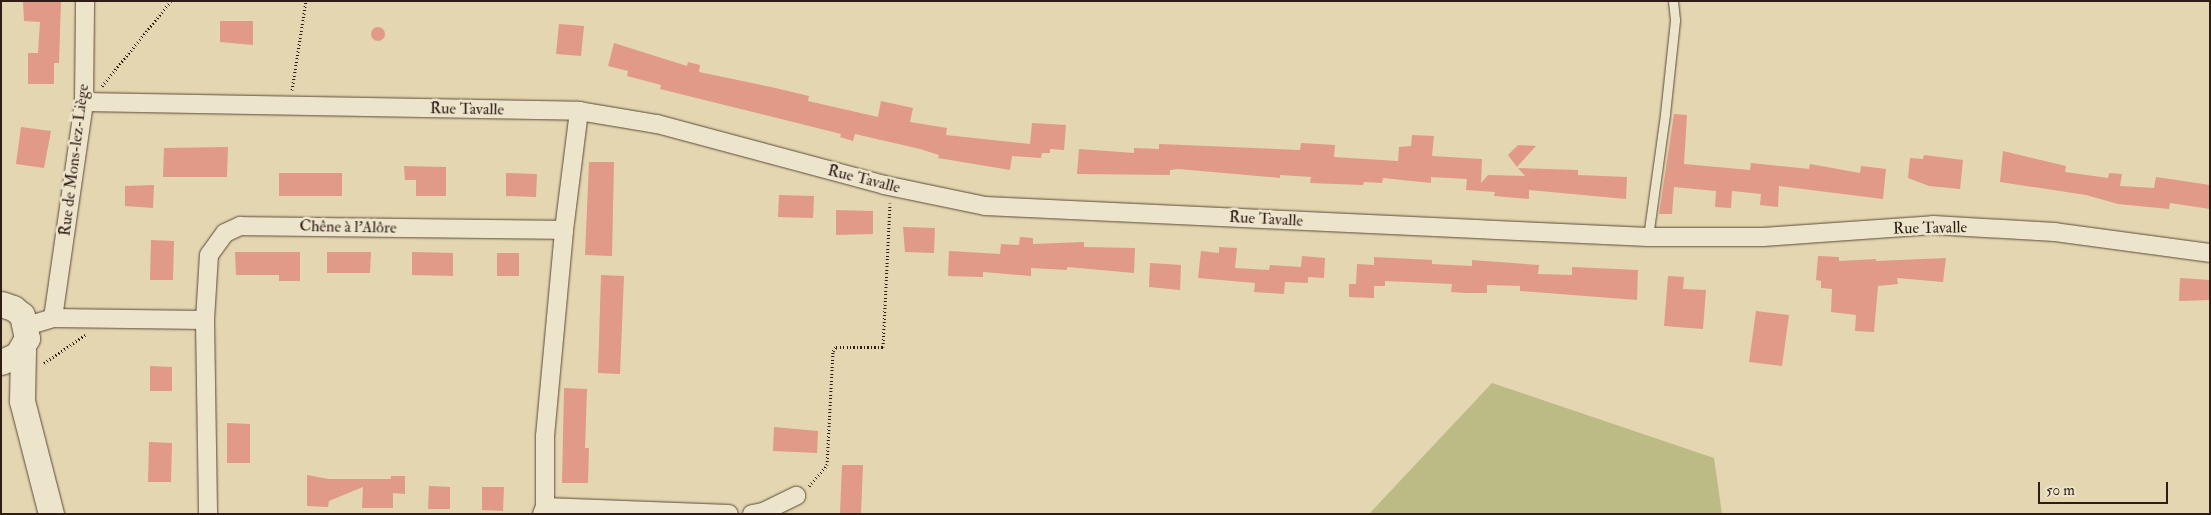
<!DOCTYPE html>
<html>
<head>
<meta charset="utf-8">
<style>
	body { margin:0 }
	#map { position:relative; width:2211px; height:515px; overflow:hidden; background:#e4d6b0; font-family:"IM FELL Double Pica",serif }
	div>[style] { position:absolute }
	[style*='--x'] { left:calc(var(--x)*1px); top:calc(var(--y)*1px); width:calc(var(--w)*1px); rotate:calc(var(--a)*1deg) }
	.green>* { inset:0; background:#bcbb86 }
	.building>* { inset:0; background:#e09a87 }
	.round { border-radius:50% }
	.path>* { height:3px; margin-top:-1.5px; transform-origin:0; background:repeating-linear-gradient(90deg,#2f1c14 0 1px,transparent 0 3.5px) }
	.roads { filter:drop-shadow(0 0 1px #5c4a3b) drop-shadow(0 0 1px #5c4a3b) }
	.lane>* { height:9px; margin:-4.5px; padding:0 4.5px; transform-origin:4.5px; border-radius:4.5px; background:#ede4cc }
	.street>* { height:18px; margin:-9px; padding:0 9px; transform-origin:9px; border-radius:9px; background:#ede4cc }
	.secondary>* { height:25px; margin:-12.5px; padding:0 12.5px; transform-origin:12.5px; border-radius:12.5px; background:#ede4cc }
	span { translate:-50% -50%; white-space:nowrap; text-align:center; line-height:1.15; -webkit-text-stroke:5px #ede4cc; paint-order:stroke }
	.street-label { font-size:16px; color:#2f1c14 }
	.frame { position:absolute; inset:0; border:2px solid #2f1c14; pointer-events:none }
	.scale { position:absolute; left:2038px; top:482px; width:130px; height:22px; box-sizing:border-box; border:2px solid #2f1c14; border-top:0; padding-left:6px; font-size:15px; line-height:18px; white-space:nowrap; color:#2f1c14; -webkit-text-stroke:4px #ede4cc; paint-order:stroke }
</style>
</head>
<body>
<div id="map">
	<div class="green">
		<i style="clip-path:polygon(1492px 383px,1714px 458px,1722px 514px,1369px 514px)"></i>
	</div>
	<div class="building">
		<i style="clip-path:polygon(23px 1px,61px 1px,59px 63px,54px 63px,54px 84px,28px 84px,28px 53px,38px 53px,40px 22px,24px 21px)"></i>
		<i style="clip-path:polygon(220px 21px,253px 21px,253px 45px,220px 42px)"></i>
		<i style="clip-path:polygon(559px 24px,584px 26px,581px 56px,556px 54px)"></i>
		<i class="round" style="left:371px;top:27px;width:14px;height:14px"></i>
		<i style="clip-path:polygon(614px 43px,687px 66px,688px 62px,700px 65px,699px 72px,771px 87px,809px 96px,808px 101px,878px 117px,881px 101px,913px 108px,910px 122px,947px 128px,946px 135px,1030px 144px,1032px 123px,1066px 125px,1064px 150px,1050px 149px,1050px 153px,1042px 153px,1041px 158px,1012px 156px,1010px 170px,938px 158px,939px 155px,920px 149px,855px 134px,853px 141px,840px 137px,841px 134px,660px 89px,661px 85px,627px 76px,628px 71px,608px 66px)"></i>
		<i style="clip-path:polygon(1674px 114px,1687px 115px,1684px 164px,1750px 170px,1751px 163px,1809px 169px,1810px 164px,1860px 173px,1861px 166px,1886px 169px,1883px 199px,1779px 186px,1778px 207px,1760px 205px,1761px 194px,1732px 191px,1731px 208px,1715px 207px,1716px 191px,1674px 187px,1672px 214px,1659px 214px)"></i>
		<i style="clip-path:polygon(21px 127px,51px 131px,44px 168px,16px 164px)"></i>
		<i style="clip-path:polygon(1412px 135px,1434px 136px,1432px 156px,1482px 159px,1481px 183px,1488px 175px,1525px 176px,1518px 168px,1578px 170px,1578px 175px,1627px 177px,1626px 199px,1529px 190px,1529px 199px,1494px 196px,1495px 192px,1466px 190px,1467px 179px,1431px 177px,1431px 183px,1383px 178px,1382px 183px,1364px 182px,1363px 185px,1310px 183px,1311px 177px,1280px 175px,1280px 178px,1178px 169px,1170px 170px,1170px 175px,1077px 174px,1079px 149px,1134px 153px,1134px 148px,1159px 149px,1159px 144px,1300px 150px,1301px 143px,1335px 145px,1334px 157px,1398px 161px,1399px 147px,1411px 146px)"></i>
		<i style="clip-path:polygon(1518px 145px,1536px 146px,1517px 167px,1508px 155px)"></i>
		<i style="clip-path:polygon(228px 147px,227px 177px,163px 177px,164px 148px)"></i>
		<i style="clip-path:polygon(2003px 151px,2066px 166px,2065px 172px,2108px 178px,2109px 173px,2122px 174px,2120px 186px,2154px 188px,2156px 177px,2210px 185px,2210px 209px,2170px 203px,2169px 209px,2118px 204px,2086px 195px,2000px 182px)"></i>
		<i style="clip-path:polygon(1924px 155px,1963px 160px,1960px 189px,1929px 186px,1908px 178px,1910px 158px,1923px 159px)"></i>
		<i style="clip-path:polygon(589px 162px,614px 162px,612px 256px,585px 255px)"></i>
		<i style="clip-path:polygon(404px 166px,446px 167px,446px 196px,416px 196px,416px 180px,405px 180px)"></i>
		<i style="clip-path:polygon(279px 173px,342px 173px,342px 196px,279px 196px)"></i>
		<i style="clip-path:polygon(506px 173px,537px 174px,536px 197px,506px 196px)"></i>
		<i style="clip-path:polygon(154px 185px,153px 208px,125px 206px,125px 186px)"></i>
		<i style="clip-path:polygon(779px 195px,814px 196px,813px 218px,778px 217px)"></i>
		<i style="clip-path:polygon(836px 210px,873px 211px,873px 234px,836px 235px)"></i>
		<i style="clip-path:polygon(903px 227px,935px 228px,934px 253px,905px 252px)"></i>
		<i style="clip-path:polygon(1020px 237px,1033px 238px,1033px 244px,1084px 242px,1084px 247px,1135px 248px,1134px 273px,1067px 267px,1067px 270px,1031px 268px,1031px 276px,983px 272px,983px 277px,948px 276px,949px 251px,1000px 254px,1001px 244px,1019px 245px)"></i>
		<i style="clip-path:polygon(151px 240px,174px 241px,173px 280px,150px 280px)"></i>
		<i style="clip-path:polygon(1219px 247px,1237px 248px,1235px 268px,1269px 270px,1270px 265px,1301px 267px,1302px 256px,1325px 258px,1324px 278px,1308px 277px,1308px 283px,1285px 282px,1284px 294px,1254px 292px,1255px 283px,1198px 278px,1201px 251px,1219px 253px)"></i>
		<i style="clip-path:polygon(235px 252px,300px 252px,300px 281px,279px 281px,279px 275px,236px 275px)"></i>
		<i style="clip-path:polygon(327px 252px,371px 252px,370px 273px,327px 273px)"></i>
		<i style="clip-path:polygon(412px 252px,453px 253px,453px 276px,412px 275px)"></i>
		<i style="clip-path:polygon(497px 253px,519px 253px,519px 276px,497px 276px)"></i>
		<i style="clip-path:polygon(1818px 256px,1839px 257px,1839px 261px,1876px 259px,1876px 261px,1946px 258px,1943px 282px,1897px 278px,1898px 284px,1878px 286px,1874px 332px,1855px 331px,1856px 315px,1831px 312px,1832px 289px,1821px 288px,1821px 281px,1816px 280px)"></i>
		<i style="clip-path:polygon(1374px 257px,1432px 260px,1432px 264px,1472px 266px,1472px 260px,1539px 265px,1538px 274px,1572px 275px,1572px 267px,1638px 270px,1637px 300px,1520px 291px,1520px 286px,1487px 285px,1487px 293px,1466px 293px,1451px 292px,1452px 284px,1385px 281px,1385px 286px,1374px 286px,1374px 298px,1349px 297px,1349px 284px,1356px 284px,1357px 264px,1374px 265px)"></i>
		<i style="clip-path:polygon(1150px 263px,1181px 265px,1180px 290px,1149px 287px)"></i>
		<i style="clip-path:polygon(601px 275px,624px 276px,620px 374px,598px 373px)"></i>
		<i style="clip-path:polygon(1668px 276px,1684px 277px,1683px 289px,1706px 290px,1703px 329px,1664px 326px)"></i>
		<i style="clip-path:polygon(2180px 278px,2210px 280px,2210px 300px,2179px 301px)"></i>
		<i style="clip-path:polygon(1756px 311px,1789px 315px,1782px 366px,1749px 362px)"></i>
		<i style="clip-path:polygon(150px 366px,172px 367px,172px 391px,150px 391px)"></i>
		<i style="clip-path:polygon(564px 388px,587px 389px,585px 448px,589px 448px,588px 483px,562px 483px)"></i>
		<i style="clip-path:polygon(227px 423px,250px 424px,250px 463px,227px 463px)"></i>
		<i style="clip-path:polygon(774px 427px,818px 431px,817px 453px,773px 451px)"></i>
		<i style="clip-path:polygon(149px 442px,172px 443px,171px 482px,148px 482px)"></i>
		<i style="clip-path:polygon(842px 465px,863px 465px,861px 514px,840px 514px)"></i>
		<i style="clip-path:polygon(307px 475px,329px 479px,391px 479px,391px 476px,405px 476px,405px 494px,393px 493px,393px 508px,362px 508px,363px 487px,329px 501px,328px 507px,307px 506px)"></i>
		<i style="clip-path:polygon(429px 486px,450px 487px,450px 509px,428px 509px)"></i>
		<i style="clip-path:polygon(482px 487px,504px 487px,503px 511px,482px 510px)"></i>
	</div>
	<div class="path">
		<i style="--x:102;--y:86;--w:109;--a:-50.9"></i>
		<i style="--x:292;--y:90;--w:90;--a:-81.1"></i>
		<i style="--x:44;--y:363;--w:50;--a:-34.3"></i>
		<i style="--x:809;--y:486;--w:28;--a:-49"></i>
		<i style="--x:827;--y:465;--w:114;--a:-87"></i>
		<i style="--x:833;--y:351;--w:5;--a:-53"></i>
		<i style="--x:836;--y:347;--w:47;--a:0"></i>
		<i style="--x:883;--y:347;--w:144;--a:-87.2"></i>
	</div>
	<div class="roads">
		<div class="lane">
			<i style="--x:1648;--y:237;--w:124;--a:-82.1"></i>
			<i style="--x:1665;--y:114;--w:95;--a:-83.9"></i>
			<i style="--x:1675;--y:20;--w:19;--a:-96"></i>
		</div>
		<div class="street">
			<i style="--x:84;--y:102;--w:495;--a:1"></i>
			<i style="--x:579;--y:111;--w:79;--a:9.5"></i>
			<i style="--x:657;--y:124;--w:235;--a:15"></i>
			<i style="--x:884;--y:185;--w:103;--a:11.7"></i>
			<i style="--x:985;--y:206;--w:664;--a:2.68"></i>
			<i style="--x:1648;--y:237;--w:115;--a:0"></i>
			<i style="--x:1763;--y:237;--w:170;--a:-4"></i>
			<i style="--x:1933;--y:225;--w:122;--a:3.3"></i>
			<i style="--x:2055;--y:232;--w:156;--a:7.7"></i>
			<i style="--x:53;--y:318;--w:218;--a:-81.8"></i>
			<i style="--x:84;--y:102;--w:101;--a:-89.4"></i>
			<i style="--x:205;--y:320;--w:65;--a:-86.5"></i>
			<i style="--x:209;--y:255;--w:27;--a:-54"></i>
			<i style="--x:225;--y:233;--w:17;--a:-25"></i>
			<i style="--x:240;--y:226;--w:324;--a:0.7"></i>
			<i style="--x:27;--y:326;--w:27;--a:-17"></i>
			<i style="--x:53;--y:318;--w:152;--a:0.8"></i>
			<i style="--x:205;--y:320;--w:194;--a:89.1"></i>
			<i style="--x:545;--y:507;--w:184;--a:2.2"></i>
			<i style="--x:542;--y:514;--w:8;--a:-67"></i>
			<i style="--x:545;--y:507;--w:71;--a:-90"></i>
			<i style="--x:545;--y:436;--w:207;--a:-84.7"></i>
			<i style="--x:564;--y:230;--w:120;--a:-82.8"></i>
			<i style="--x:752;--y:514;--w:11;--a:-10"></i>
			<i style="--x:763;--y:512;--w:37;--a:-26"></i>
		</div>
		<div class="secondary">
			<i style="--x:1;--y:304;--w:13;--a:18"></i>
			<i style="--x:13;--y:308;--w:11;--a:38"></i>
			<i style="--x:22;--y:315;--w:24;--a:78"></i>
			<i style="--x:27;--y:338;--w:20;--a:120"></i>
			<i style="--x:17;--y:355;--w:17;--a:156"></i>
			<i style="--x:23;--y:350;--w:51;--a:91.1"></i>
			<i style="--x:22;--y:401;--w:117;--a:75.6"></i>
		</div>
	</div>
	<div class="street-label">
		<span style="left:467px;top:109px;rotate:1deg">Rue Tavalle</span>
		<span style="left:74px;top:160px;rotate:-83deg">Rue de Mons-lez-Liège</span>
		<span style="left:864px;top:179px;rotate:14deg">Rue Tavalle</span>
		<span style="left:1266px;top:219px;rotate:3deg">Rue Tavalle</span>
		<span style="left:348px;top:227px;rotate:1deg">Chêne à l'Alôre</span>
		<span style="left:1930px;top:228px;rotate:-1deg">Rue Tavalle</span>
	</div>
	<div class="frame"></div>
	<div class="scale">50 m</div>
</div>
</body>
</html>
